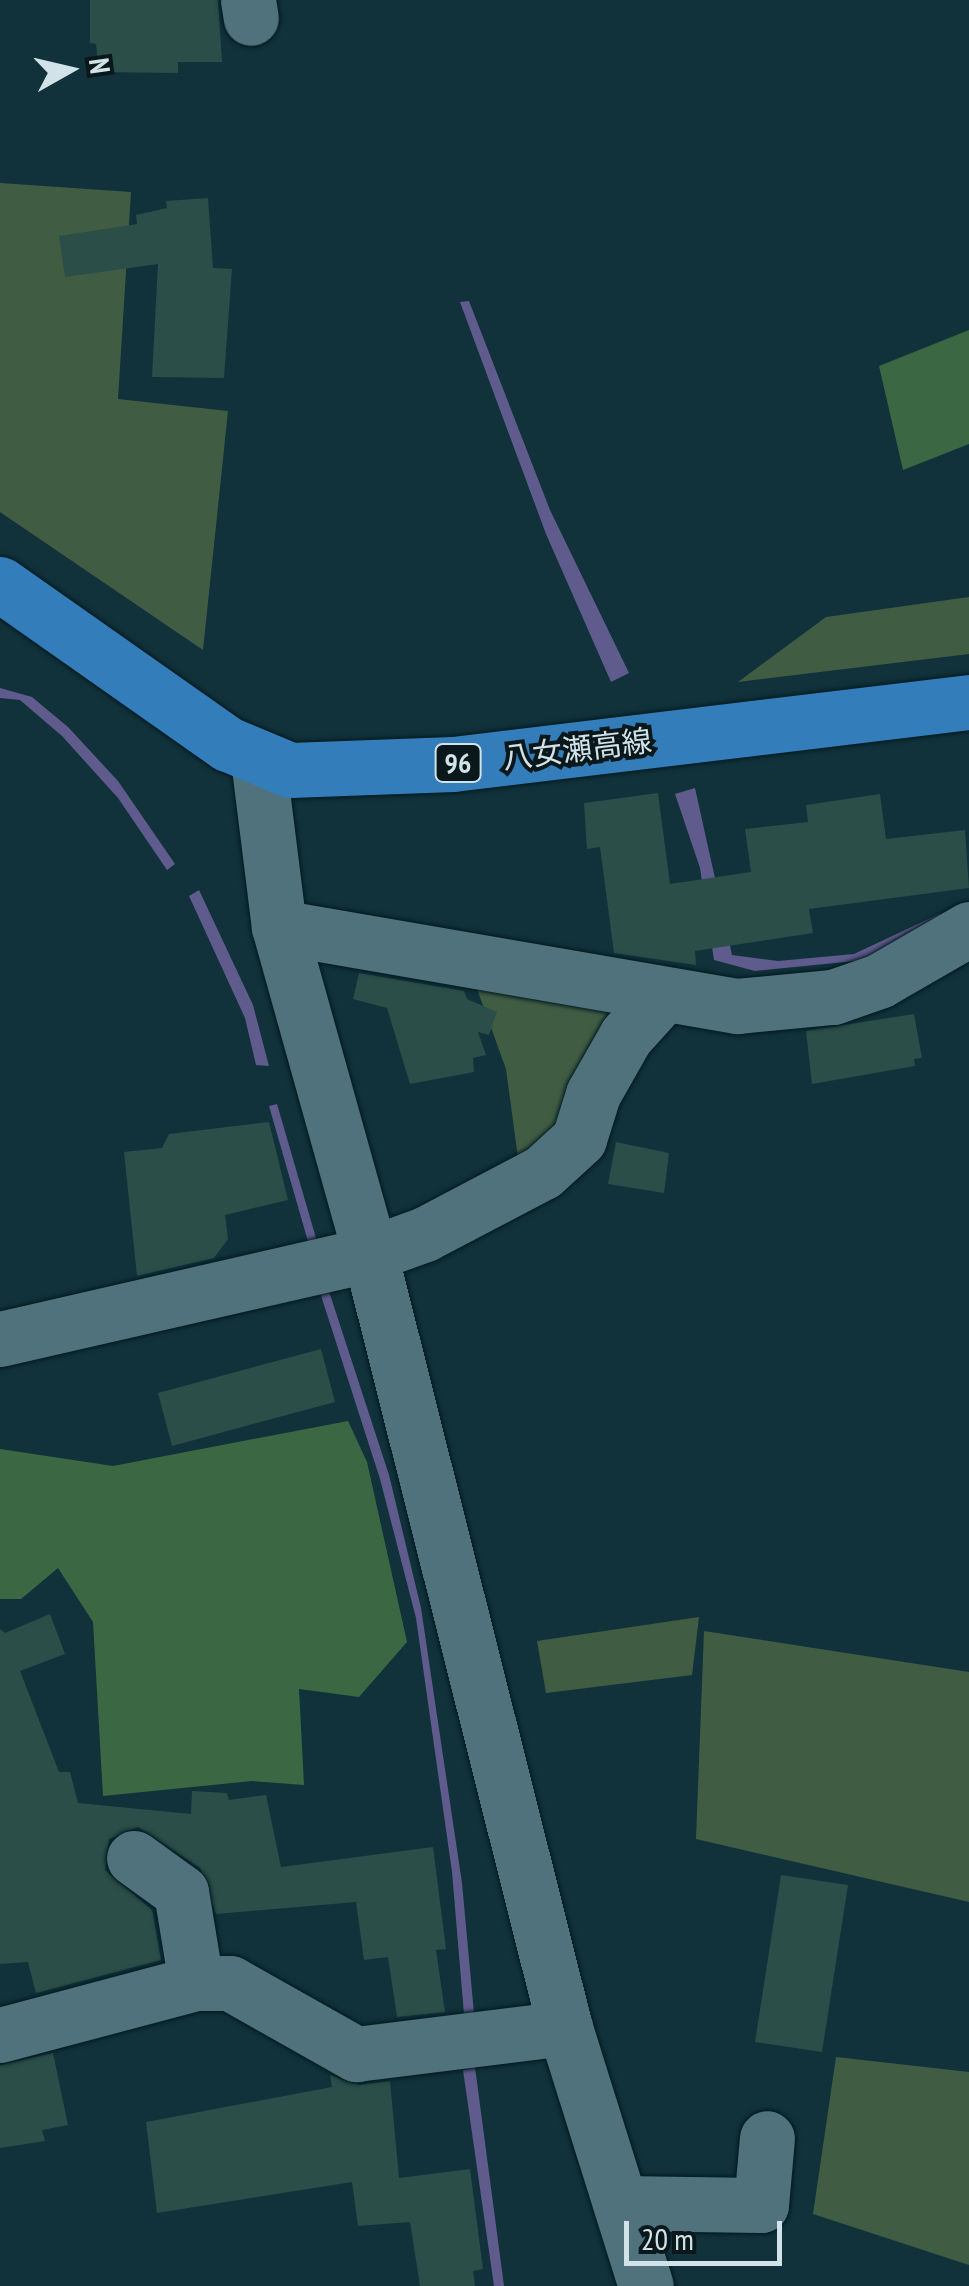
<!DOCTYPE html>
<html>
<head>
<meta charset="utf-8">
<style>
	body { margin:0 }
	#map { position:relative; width:969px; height:2286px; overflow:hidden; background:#11323b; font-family:"PT Sans Narrow","Noto Sans JP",sans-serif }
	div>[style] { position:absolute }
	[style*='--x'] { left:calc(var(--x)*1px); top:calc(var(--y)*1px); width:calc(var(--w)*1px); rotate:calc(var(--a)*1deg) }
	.green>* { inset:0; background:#405d44 }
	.forest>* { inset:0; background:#3b6843 }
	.water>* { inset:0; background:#5f5b8d }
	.building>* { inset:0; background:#2b4e48 }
	.roads { filter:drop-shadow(0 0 2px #01191f) drop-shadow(0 0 2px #01191f) }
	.minor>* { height:55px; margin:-27.5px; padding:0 27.5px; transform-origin:27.5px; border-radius:27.5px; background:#50727c }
	.major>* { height:55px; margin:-27.5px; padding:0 27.5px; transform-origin:27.5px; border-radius:27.5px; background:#337dbb }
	span { translate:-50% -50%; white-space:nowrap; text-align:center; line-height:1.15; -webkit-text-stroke:8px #0a181c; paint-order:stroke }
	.shield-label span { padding:2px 8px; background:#0a181c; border:2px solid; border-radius:8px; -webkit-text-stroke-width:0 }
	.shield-label { font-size:28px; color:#d1e3e8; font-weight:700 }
	.street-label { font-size:30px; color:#d1e3e8 }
	.north { position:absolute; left:20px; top:20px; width:100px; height:100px; -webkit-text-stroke:8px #0a181c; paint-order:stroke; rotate:82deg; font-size:28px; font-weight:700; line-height:40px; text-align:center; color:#d1e3e8 }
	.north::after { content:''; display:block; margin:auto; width:35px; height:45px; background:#d1e3e8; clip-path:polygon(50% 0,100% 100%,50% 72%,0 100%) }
	.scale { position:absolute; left:624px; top:2221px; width:158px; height:45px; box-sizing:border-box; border:5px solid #d1e3e8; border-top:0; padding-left:12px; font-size:30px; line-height:35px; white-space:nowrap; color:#d1e3e8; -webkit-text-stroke:8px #0a181c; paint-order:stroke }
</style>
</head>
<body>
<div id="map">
	<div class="green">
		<i style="clip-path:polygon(0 183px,131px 192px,118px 399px,228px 411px,203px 650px,0 512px)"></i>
		<i style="clip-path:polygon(969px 597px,969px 654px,738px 682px,826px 617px)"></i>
		<i style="clip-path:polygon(472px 975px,624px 1005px,563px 1137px,520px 1173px,506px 1069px)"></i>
		<i style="clip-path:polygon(699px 1617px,692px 1675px,546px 1693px,537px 1641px)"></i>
		<i style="clip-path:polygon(704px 1631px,969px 1672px,969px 1902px,696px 1839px)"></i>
		<i style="clip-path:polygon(836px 2057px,969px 2072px,969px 2265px,813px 2214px)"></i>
	</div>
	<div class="forest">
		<i style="clip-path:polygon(969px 330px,969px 444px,903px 470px,879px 366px)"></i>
		<i style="clip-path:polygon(348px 1421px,367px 1462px,407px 1642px,359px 1697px,299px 1689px,304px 1785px,252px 1781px,103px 1796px,93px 1622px,58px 1568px,21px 1599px,0 1599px,0 1449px,113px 1466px)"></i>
	</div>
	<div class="water">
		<i style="clip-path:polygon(469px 301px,550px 510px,629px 673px,611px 682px,546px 534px,460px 302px)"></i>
		<i style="clip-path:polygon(0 688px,32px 697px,68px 727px,118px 781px,175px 864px,167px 870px,118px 798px,62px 736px,20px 700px,0 698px)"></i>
		<i style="clip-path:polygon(695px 788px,732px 955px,778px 961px,854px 954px,939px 914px,969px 909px,865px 960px,755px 971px,714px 960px,700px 868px,675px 794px)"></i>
		<i style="clip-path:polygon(199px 890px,253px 1005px,269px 1066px,256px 1065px,245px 1018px,189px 896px)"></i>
		<i style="clip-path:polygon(277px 1104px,318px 1245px,309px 1245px,269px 1106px)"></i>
		<i style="clip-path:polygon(324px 1276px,389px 1475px,421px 1608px,462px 1883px,476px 2035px,466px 2038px,452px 1872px,416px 1618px,380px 1479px,316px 1280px)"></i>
		<i style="clip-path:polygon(475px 2067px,504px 2286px,494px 2286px,463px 2070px)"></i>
	</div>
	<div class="building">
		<i style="clip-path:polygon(90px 0,218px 0,222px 62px,178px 62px,178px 73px,99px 72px,96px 44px,90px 43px)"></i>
		<i style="clip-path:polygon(208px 198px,213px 268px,232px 269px,224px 378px,152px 377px,158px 264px,65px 277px,59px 236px,137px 224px,136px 215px,167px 208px,166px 201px)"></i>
		<i style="clip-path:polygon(658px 793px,670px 884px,751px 872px,745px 829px,808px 822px,806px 805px,880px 794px,886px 839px,965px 830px,969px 888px,809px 909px,813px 933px,695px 951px,696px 965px,614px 953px,600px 847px,587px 849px,584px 803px)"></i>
		<i style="clip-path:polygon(359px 973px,464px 991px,467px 999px,497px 1012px,489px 1035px,478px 1032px,486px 1055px,473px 1058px,474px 1072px,410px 1084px,387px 1008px,353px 999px)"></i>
		<i style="clip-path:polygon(914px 1014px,922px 1058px,914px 1059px,915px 1066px,812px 1084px,806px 1031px)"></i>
		<i style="clip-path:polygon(269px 1122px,288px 1200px,225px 1215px,228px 1239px,214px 1258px,137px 1276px,124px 1152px,162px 1148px,169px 1134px)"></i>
		<i style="clip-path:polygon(616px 1142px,669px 1153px,664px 1193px,608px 1184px)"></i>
		<i style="clip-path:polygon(321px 1349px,335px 1402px,172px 1446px,158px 1393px)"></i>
		<i style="clip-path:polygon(50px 1614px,65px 1654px,20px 1671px,59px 1772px,70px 1772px,78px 1803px,191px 1814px,192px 1791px,227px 1793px,229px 1800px,266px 1795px,281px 1867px,433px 1847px,446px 1949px,436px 1950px,445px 2012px,397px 2017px,388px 1957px,364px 1960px,356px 1902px,216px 1914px,200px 1868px,138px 1827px,109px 1839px,105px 1870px,152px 1910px,161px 1960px,36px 1993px,28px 1962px,0 1964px,0 1629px,5px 1633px)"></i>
		<i style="clip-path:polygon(781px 1875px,848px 1885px,822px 2052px,755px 2042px)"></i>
		<i style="clip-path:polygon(53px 2053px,68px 2125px,42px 2130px,45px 2141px,0 2148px,0 2065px)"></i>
		<i style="clip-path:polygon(330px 2075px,359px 2085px,390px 2081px,399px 2178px,470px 2169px,483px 2269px,473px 2271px,475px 2286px,420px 2286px,410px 2222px,358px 2226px,352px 2182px,157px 2213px,146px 2122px,332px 2087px)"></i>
	</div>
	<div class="roads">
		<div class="minor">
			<i style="--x:248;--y:0;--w:18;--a:81"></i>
			<i style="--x:258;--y:759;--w:169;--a:82.9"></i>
			<i style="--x:279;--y:927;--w:339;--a:74.4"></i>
			<i style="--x:370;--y:1254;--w:798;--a:75.86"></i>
			<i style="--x:565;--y:2028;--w:270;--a:72.6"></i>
			<i style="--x:279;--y:927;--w:465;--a:9.8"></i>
			<i style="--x:737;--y:1006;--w:96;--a:-5.4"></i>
			<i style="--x:833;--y:997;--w:49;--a:-19.2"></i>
			<i style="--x:879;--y:981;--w:104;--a:-30"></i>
			<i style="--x:0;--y:1339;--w:380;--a:-12.9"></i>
			<i style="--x:370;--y:1254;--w:59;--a:-20"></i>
			<i style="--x:425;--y:1234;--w:133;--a:-27.7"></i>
			<i style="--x:543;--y:1172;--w:49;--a:-42.5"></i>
			<i style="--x:579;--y:1139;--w:47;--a:-72.7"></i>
			<i style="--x:593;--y:1094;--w:67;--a:-60.4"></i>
			<i style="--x:626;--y:1036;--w:55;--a:-47.9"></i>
			<i style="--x:134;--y:1858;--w:58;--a:35.9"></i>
			<i style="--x:181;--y:1892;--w:92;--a:80.6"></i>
			<i style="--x:0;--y:2035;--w:203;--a:-14.9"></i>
			<i style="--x:196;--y:1983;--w:34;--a:0"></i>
			<i style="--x:230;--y:1983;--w:145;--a:29.4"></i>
			<i style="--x:356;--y:2054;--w:211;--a:-7.1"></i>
			<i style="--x:620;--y:2203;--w:141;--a:0.8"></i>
			<i style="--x:761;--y:2205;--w:67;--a:-84.9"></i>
		</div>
		<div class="major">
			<i style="--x:0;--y:584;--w:279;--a:35.1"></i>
			<i style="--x:228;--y:744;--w:67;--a:22.8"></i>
			<i style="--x:290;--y:770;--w:163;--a:-2.1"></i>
			<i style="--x:453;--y:764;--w:520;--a:-6.85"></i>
		</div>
	</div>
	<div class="shield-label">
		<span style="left:458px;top:763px">96</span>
	</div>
	<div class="street-label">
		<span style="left:577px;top:749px;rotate:-7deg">八女瀬高線</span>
	</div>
	<div class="north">N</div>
	<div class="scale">20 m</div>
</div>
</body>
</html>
